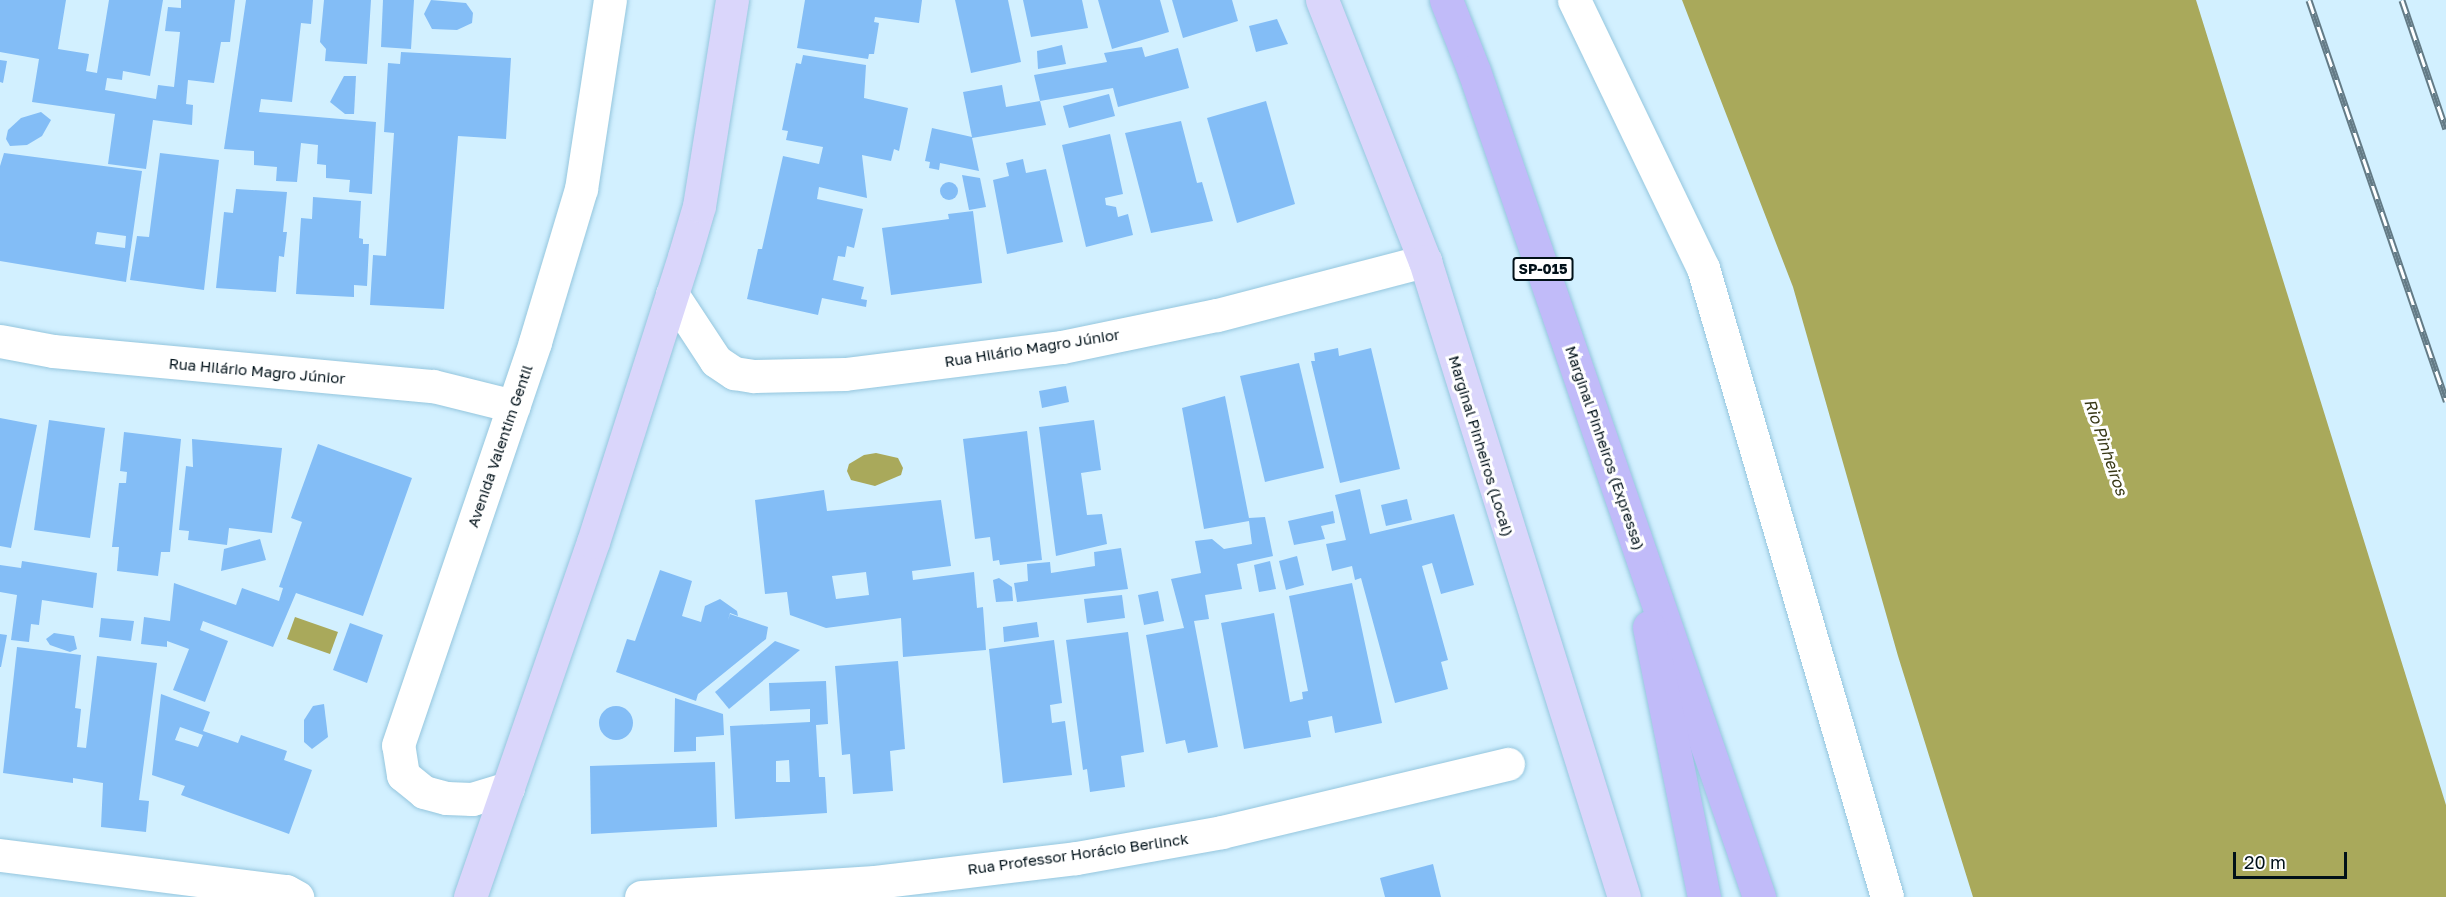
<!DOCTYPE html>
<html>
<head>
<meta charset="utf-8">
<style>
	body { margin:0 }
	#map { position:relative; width:2446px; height:897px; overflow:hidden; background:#d2f0ff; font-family:"Golos Text",sans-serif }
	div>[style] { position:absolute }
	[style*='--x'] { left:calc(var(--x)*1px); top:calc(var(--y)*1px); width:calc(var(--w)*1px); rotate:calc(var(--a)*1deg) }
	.water>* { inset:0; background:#a9a95b }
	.building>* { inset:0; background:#83bdf6 }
	.round { border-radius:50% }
	.roads { filter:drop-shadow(0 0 2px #95c6de) drop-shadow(0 0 2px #95c6de) }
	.minor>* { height:33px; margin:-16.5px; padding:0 16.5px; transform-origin:16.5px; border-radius:16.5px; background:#fff }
	.major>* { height:33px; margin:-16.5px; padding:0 16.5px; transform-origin:16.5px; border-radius:16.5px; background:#dad6fb }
	.highway>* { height:33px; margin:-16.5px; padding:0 16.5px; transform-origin:16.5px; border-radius:16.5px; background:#c1bbf9 }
	.rail>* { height:7px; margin-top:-3.5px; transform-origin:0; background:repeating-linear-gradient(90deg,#fff 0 14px,#647b86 0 28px); box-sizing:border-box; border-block:2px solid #647b86 }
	span { translate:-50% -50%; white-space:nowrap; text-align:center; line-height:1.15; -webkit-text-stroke:6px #fff; paint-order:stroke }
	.shield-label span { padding:2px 4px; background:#fff; border:2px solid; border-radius:4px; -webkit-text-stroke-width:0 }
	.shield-label { font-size:14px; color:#011119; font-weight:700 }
	.street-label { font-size:15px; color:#011119 }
	.water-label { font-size:16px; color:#373715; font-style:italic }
	.scale { position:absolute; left:2233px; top:852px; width:114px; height:27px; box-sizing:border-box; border:3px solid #011119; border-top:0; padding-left:8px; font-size:18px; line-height:21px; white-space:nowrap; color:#011119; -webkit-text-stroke:4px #fff; paint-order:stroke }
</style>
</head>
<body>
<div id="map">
	<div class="water">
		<i style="clip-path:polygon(1682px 0,2196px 0,2446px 805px,2446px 897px,1973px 897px,1898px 656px,1793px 287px)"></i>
		<i style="clip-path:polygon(876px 453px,898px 458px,903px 468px,901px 475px,875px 486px,851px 480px,847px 471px,849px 464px,864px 455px)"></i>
		<i style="clip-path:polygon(295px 617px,338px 632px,330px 654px,287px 639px)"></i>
	</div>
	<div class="building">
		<i style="clip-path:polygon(0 0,66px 0,58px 49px,89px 54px,86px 71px,97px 73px,109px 0,163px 0,150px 76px,123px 71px,122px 80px,107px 78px,105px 90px,156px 99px,158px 85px,174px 87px,180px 32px,165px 31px,168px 7px,181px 8px,181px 0,235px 0,230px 42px,221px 42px,214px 83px,188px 80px,186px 104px,193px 105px,192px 125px,153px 120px,146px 169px,108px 164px,115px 114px,32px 102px,39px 59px,0 52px)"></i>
		<i style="clip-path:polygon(246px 0,313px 0,311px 24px,301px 23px,292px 102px,261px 99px,259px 112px,376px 122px,372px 194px,349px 192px,350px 180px,326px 178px,326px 165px,317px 164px,318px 145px,301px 143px,297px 182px,276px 181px,277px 167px,254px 165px,254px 151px,224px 149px)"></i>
		<i style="clip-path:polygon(324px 0,371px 0,367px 64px,325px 61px,326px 49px,320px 42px)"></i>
		<i style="clip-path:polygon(383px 0,414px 0,411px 49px,381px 47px)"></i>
		<i style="clip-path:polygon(431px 0,466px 3px,473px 13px,472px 23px,457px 30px,432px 29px,424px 14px)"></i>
		<i style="clip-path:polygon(805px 0,922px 0,919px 23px,875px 17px,874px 22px,879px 23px,874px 54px,869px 54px,868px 59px,797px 48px)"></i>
		<i style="clip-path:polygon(955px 0,1008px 0,1021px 62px,971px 73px)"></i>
		<i style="clip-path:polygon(1023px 0,1082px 0,1088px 28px,1031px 37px)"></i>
		<i style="clip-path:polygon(1098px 0,1160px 0,1169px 32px,1112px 49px)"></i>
		<i style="clip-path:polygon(1172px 0,1232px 0,1238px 21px,1183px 38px)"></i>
		<i style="clip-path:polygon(1277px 19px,1288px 44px,1256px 52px,1249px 26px)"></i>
		<i style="clip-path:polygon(1062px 45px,1066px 64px,1038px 69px,1037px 51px)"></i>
		<i style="clip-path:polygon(1142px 47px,1145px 57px,1178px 48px,1189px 88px,1118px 107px,1113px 88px,1040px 101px,1034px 75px,1107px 62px,1104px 53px)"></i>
		<i style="clip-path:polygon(401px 52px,511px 58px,506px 139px,458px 136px,444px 309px,370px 305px,373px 255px,386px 256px,394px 133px,384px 132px,388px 63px,400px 64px)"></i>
		<i style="clip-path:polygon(803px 55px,866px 65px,864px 98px,908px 108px,899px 151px,894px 149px,891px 161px,862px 155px,867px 198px,819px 187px,817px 199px,863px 209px,854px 248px,847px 246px,845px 257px,838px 256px,833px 280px,864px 287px,861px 299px,867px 300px,866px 307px,822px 298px,818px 315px,747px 299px,758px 249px,762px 249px,783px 156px,819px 164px,823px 147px,786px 140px,788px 131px,782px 130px,796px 63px,801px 64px)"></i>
		<i style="clip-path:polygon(0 60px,7px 61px,3px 83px,0 82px)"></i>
		<i style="clip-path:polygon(344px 76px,356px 76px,354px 114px,345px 114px,330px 102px)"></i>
		<i style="clip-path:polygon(1002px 85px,1006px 107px,1040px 101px,1046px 125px,972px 138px,979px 171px,940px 163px,939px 170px,929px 168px,930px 162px,925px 161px,932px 128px,972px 137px,963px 92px)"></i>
		<i style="clip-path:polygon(1109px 94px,1115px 116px,1069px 128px,1063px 106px)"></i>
		<i style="clip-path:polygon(1266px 101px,1295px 204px,1237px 223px,1207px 118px)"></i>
		<i style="clip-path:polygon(41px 112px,51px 120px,42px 136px,27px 145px,10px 146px,6px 139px,8px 130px,21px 118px)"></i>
		<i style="clip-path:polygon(1181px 121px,1197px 183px,1202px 182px,1213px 221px,1151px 233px,1125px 133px)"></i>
		<i style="clip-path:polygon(1110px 134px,1123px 194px,1105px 198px,1106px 205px,1116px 207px,1118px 217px,1128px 214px,1133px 235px,1086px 247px,1062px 145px)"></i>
		<i style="clip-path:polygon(evenodd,4px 153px,142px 171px,126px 282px,0 261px,0 166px,4px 153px,97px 232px,126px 236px,125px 248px,95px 244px,97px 232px)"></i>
		<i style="clip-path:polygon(160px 153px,219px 160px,204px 290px,130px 280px,137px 236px,149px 237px)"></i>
		<i style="clip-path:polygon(1023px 159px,1026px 173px,1046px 169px,1063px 242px,1007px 254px,993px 180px,1009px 176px,1006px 163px)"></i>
		<i style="clip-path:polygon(962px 175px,980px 178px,986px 207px,969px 210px)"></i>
		<i class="round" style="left:940px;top:182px;width:18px;height:18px"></i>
		<i style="clip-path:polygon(236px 189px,287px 192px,283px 232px,287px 232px,284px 257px,279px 256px,276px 292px,216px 288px,224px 212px,233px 213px)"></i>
		<i style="clip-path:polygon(313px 197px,361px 201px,359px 238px,363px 239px,363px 244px,369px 244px,367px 286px,354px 285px,354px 297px,296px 294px,301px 218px,312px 219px)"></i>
		<i style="clip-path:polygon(973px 211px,982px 283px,891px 295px,882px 228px,949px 219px,948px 214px)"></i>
		<i style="clip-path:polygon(1338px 348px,1339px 356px,1371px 348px,1400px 469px,1340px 483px,1311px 361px,1315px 361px,1314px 353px)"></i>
		<i style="clip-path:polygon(1299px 363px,1324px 468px,1265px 482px,1240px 376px)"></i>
		<i style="clip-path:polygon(1066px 386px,1069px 402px,1042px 408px,1039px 391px)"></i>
		<i style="clip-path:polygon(1225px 396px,1249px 518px,1265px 517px,1273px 556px,1237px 564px,1242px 589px,1205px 595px,1209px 619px,1194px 621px,1218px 747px,1188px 753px,1185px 740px,1166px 744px,1146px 635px,1184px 628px,1171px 579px,1201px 573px,1195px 541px,1212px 539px,1224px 549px,1252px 544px,1249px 521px,1204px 529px,1182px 408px)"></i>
		<i style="clip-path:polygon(0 418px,37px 425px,11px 548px,0 546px)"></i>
		<i style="clip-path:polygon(49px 420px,105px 428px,90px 538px,34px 530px)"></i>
		<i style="clip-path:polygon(1094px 420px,1101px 470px,1081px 473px,1087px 515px,1102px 514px,1107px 544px,1056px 556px,1039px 427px)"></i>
		<i style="clip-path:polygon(1027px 431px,1042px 560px,1000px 565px,999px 560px,993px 561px,990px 537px,975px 539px,963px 439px)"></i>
		<i style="clip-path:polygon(124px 432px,181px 439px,170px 552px,161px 552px,158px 576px,117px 571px,119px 547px,112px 547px,119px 483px,126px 483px,127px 472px,120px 471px)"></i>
		<i style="clip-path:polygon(192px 439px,282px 448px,272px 533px,229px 528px,227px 545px,188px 540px,189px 531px,179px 530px,186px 466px,193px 467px)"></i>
		<i style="clip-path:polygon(318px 444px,412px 478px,363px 616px,296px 593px,273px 647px,203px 621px,200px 630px,228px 641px,205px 702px,173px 690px,189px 649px,167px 641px,167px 647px,141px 644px,144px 617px,170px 621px,174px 583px,236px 605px,242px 588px,279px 601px,283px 588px,279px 587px,302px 522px,291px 518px)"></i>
		<i style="clip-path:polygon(1360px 489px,1370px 534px,1454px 514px,1474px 585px,1441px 594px,1432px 563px,1422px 566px,1448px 660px,1441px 662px,1448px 689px,1395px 703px,1361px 578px,1355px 580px,1352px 566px,1332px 571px,1326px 544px,1346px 540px,1335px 495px)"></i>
		<i style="clip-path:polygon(evenodd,824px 490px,827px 511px,941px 500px,951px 566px,912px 571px,913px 580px,974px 572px,977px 608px,983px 607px,986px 650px,903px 657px,901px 618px,826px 628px,790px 615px,787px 592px,765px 594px,755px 500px,824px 490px,866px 572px,869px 595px,836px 599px,832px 576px,866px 572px)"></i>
		<i style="clip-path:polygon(1407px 499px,1412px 520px,1386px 526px,1381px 505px)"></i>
		<i style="clip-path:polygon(1333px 511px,1335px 523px,1321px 526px,1325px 539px,1294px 545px,1288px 521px)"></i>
		<i style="clip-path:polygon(260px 539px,266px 560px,221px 571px,224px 549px)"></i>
		<i style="clip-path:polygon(1121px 548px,1128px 589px,1017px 602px,1014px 583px,1028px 581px,1027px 564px,1050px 562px,1051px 573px,1095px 566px,1094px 552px)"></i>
		<i style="clip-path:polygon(1297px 556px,1304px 585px,1286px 590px,1279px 561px)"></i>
		<i style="clip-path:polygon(22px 561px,97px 573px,93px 608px,42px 600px,39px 625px,31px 624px,29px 642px,11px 640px,17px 595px,0 592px,0 565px,21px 568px)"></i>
		<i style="clip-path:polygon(1270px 561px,1276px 589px,1259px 592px,1254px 565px)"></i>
		<i style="clip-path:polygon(660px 570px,692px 581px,682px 616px,701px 622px,705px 606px,720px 599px,737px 611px,738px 616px,730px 613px,728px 620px,730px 614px,768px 627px,766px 639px,698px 694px,696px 701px,616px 672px,627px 639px,635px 641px)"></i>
		<i style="clip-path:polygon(999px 578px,1012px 587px,1013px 601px,996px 602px,993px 580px)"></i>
		<i style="clip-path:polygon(1352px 583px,1382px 723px,1335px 733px,1332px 716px,1308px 721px,1311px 737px,1244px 749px,1221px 623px,1274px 613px,1290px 702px,1303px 699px,1302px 692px,1308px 691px,1289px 596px)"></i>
		<i style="clip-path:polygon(1158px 591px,1164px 621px,1144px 625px,1138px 595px)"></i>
		<i style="clip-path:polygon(1122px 595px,1125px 618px,1087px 623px,1084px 599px)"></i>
		<i style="clip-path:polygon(101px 618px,134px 621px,131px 641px,99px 637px)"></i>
		<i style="clip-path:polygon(1037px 622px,1039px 637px,1004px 642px,1003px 627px)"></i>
		<i style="clip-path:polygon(350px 623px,383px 635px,367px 683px,333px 670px)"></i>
		<i style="clip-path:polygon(1128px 632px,1144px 752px,1121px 756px,1125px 787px,1090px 792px,1087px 769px,1083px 770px,1066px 640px)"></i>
		<i style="clip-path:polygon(54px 633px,74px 636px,77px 649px,70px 652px,50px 645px,46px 639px)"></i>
		<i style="clip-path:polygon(0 634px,7px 635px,1px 667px,0 667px)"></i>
		<i style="clip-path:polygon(1054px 640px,1062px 703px,1050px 705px,1052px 723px,1065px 721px,1072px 775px,1003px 783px,989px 649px)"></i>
		<i style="clip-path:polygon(775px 641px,800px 650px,729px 709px,715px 692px)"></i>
		<i style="clip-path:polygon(17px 647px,81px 655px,75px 708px,81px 709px,77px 747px,86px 748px,97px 656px,157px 663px,139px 800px,149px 801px,146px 832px,101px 827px,103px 783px,73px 778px,73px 783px,3px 773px)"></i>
		<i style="clip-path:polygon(898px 661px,905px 749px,890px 751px,893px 791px,853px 794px,850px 754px,842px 755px,835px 666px)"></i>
		<i style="clip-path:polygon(evenodd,826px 681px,828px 724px,816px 725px,819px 777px,825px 777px,827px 813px,735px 819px,730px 726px,810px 722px,810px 709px,770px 711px,769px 683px,826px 681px,789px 760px,790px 782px,776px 782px,776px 761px,789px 760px)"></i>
		<i style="clip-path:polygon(evenodd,161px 694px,210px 712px,203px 731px,238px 743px,241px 735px,287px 751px,284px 760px,312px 770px,289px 834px,181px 795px,185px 786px,152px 775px,161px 694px,180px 727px,203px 735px,198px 747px,175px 740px,180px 727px)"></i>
		<i style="clip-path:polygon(675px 698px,723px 714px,724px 735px,696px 737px,696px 751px,674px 752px)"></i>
		<i style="clip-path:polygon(324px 704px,328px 737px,312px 749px,304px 742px,304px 720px,313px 706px)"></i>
		<i class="round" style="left:599px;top:706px;width:34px;height:34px"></i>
		<i style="clip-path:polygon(715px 762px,717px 827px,591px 834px,590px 766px)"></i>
		<i style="clip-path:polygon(1433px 864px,1441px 897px,1385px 897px,1380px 878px)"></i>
	</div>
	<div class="roads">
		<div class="minor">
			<i style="--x:1574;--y:0;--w:297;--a:64.3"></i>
			<i style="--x:1703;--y:268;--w:655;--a:73.69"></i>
			<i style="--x:672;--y:294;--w:80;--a:56.7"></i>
			<i style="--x:716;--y:361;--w:22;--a:34"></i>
			<i style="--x:734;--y:373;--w:20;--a:9"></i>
			<i style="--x:754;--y:376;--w:91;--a:-1.3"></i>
			<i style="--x:845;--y:374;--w:219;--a:-7.1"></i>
			<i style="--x:1062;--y:347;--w:158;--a:-11.7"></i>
			<i style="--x:1217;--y:315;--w:215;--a:-14.6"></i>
			<i style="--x:0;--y:341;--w:54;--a:10.7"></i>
			<i style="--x:53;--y:351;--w:382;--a:5.3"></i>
			<i style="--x:433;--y:386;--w:83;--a:13.9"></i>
			<i style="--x:508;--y:788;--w:38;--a:163"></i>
			<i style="--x:472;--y:799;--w:26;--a:-178"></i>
			<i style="--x:446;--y:798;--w:23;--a:-165"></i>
			<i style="--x:424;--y:792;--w:27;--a:-141"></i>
			<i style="--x:403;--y:775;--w:30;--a:-99"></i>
			<i style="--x:398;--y:745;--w:426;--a:-71.2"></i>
			<i style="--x:535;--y:342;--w:160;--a:-73.3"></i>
			<i style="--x:581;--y:189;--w:191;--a:-81.3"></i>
			<i style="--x:0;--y:855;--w:288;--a:7.2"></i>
			<i style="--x:286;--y:891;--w:13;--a:29"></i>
			<i style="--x:641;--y:897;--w:234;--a:-3.7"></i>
			<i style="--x:875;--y:882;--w:202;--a:-6.8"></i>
			<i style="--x:1076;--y:858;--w:148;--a:-10.1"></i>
			<i style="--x:1222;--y:832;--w:294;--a:-13.4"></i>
		</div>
		<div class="major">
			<i style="--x:1322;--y:0;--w:281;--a:68.5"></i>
			<i style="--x:1425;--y:261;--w:666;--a:72.63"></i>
			<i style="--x:470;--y:897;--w:376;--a:-70.9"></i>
			<i style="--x:593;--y:542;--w:299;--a:-72.3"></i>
			<i style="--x:684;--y:257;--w:53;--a:-73.6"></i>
			<i style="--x:699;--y:206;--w:209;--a:-80.9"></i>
		</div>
		<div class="highway">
			<i style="--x:1446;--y:0;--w:76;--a:68.5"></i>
			<i style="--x:1474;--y:71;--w:874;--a:70.96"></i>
			<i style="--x:1649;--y:627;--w:276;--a:78.5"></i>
		</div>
	</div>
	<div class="rail">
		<i style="--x:2309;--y:0;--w:424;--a:71.1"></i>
		<i style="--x:2402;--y:0;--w:136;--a:71.2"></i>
	</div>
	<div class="shield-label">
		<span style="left:1543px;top:269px">SP-015</span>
	</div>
	<div class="street-label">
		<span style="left:1032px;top:348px;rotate:-9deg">Rua Hilário Magro Júnior</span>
		<span style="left:257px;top:371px;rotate:5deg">Rua Hilário Magro Júnior</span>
		<span style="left:500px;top:446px;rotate:-71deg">Avenida Valentim Gentil</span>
		<span style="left:1481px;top:446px;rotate:73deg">Marginal Pinheiros (Local)</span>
		<span style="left:1605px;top:448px;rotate:71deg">Marginal Pinheiros (Expressa)</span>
		<span style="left:1078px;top:854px;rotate:-8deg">Rua Professor Horácio Berlinck</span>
	</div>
	<div class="water-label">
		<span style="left:2106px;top:447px;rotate:71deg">Rio Pinheiros</span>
	</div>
	<div class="scale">20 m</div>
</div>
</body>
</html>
